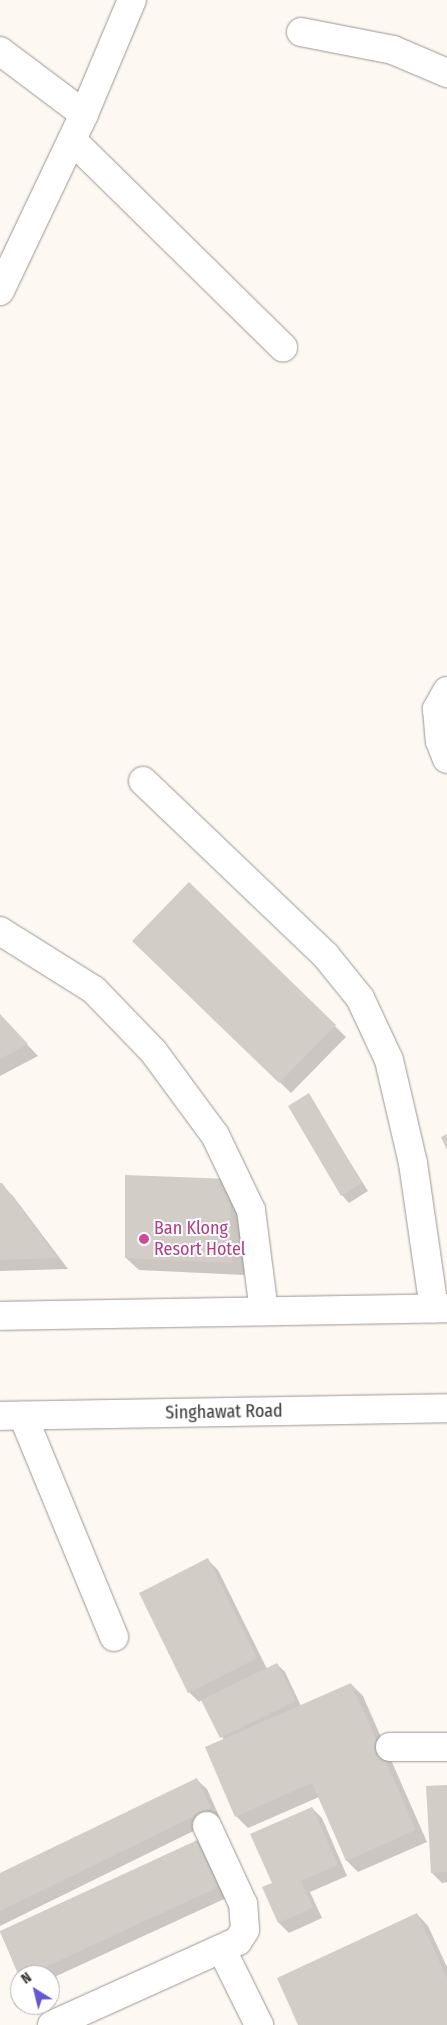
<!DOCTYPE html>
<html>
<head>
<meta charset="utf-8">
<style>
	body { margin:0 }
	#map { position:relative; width:447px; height:2025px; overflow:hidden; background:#fef8f3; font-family:"Fira Sans Condensed",sans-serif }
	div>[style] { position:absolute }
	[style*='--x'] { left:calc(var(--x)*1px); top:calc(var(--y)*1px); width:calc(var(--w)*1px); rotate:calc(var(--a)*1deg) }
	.shadow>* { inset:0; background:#0003 }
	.building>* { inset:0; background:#d2cdc7 }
	.roads { filter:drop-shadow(0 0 1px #9b9792) drop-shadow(0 0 1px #9b9792) }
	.minor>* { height:28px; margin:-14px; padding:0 14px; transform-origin:14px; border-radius:14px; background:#fff }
	.major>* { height:28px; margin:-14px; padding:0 14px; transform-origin:14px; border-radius:14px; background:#fff }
	.dots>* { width:14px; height:14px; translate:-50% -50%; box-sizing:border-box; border:2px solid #fff; border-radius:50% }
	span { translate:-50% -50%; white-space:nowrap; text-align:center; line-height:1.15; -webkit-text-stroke:4px #fff; paint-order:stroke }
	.hotel-label { font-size:18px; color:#b23c85 }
	.left { translate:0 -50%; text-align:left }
	.street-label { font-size:18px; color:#3a3836 }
	.north { position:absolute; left:10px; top:1965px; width:50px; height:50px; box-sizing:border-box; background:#fff; border:1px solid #b0afaf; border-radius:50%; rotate:324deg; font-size:14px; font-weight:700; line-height:20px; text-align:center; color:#3a3836 }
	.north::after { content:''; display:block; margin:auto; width:18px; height:22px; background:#6459d2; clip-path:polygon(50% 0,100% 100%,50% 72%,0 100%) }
</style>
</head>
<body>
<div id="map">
	<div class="shadow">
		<i style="clip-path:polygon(189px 884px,346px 1037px,291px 1093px,134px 941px)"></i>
		<i style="clip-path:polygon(0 1016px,38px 1056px,0 1076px)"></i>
		<i style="clip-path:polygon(308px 1095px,368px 1191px,349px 1203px,342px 1195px)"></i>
		<i style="clip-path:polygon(229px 1181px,242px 1193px,244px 1275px,139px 1270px,126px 1258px)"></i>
		<i style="clip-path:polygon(0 1184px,13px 1196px,68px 1269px,0 1271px)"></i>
		<i style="clip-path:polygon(208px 1560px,218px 1570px,267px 1669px,277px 1664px,285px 1672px,301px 1706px,351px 1684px,363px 1696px,427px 1842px,358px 1872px,347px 1861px,319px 1797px,248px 1828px,236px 1816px,224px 1740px,202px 1700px,199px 1702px,189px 1692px)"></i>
		<i style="clip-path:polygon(196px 1779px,207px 1789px,220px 1818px,0 1926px,0 1874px)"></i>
		<i style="clip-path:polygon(447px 1786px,447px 1882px,442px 1883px,432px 1873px)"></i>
		<i style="clip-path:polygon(312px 1808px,322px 1818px,347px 1876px,310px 1892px,322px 1918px,289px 1933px,279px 1923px,273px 1883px)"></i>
		<i style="clip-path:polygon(204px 1839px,235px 1894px,50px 1979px,50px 1975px,20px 1976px,0 1932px)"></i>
		<i style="clip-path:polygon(417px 1914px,428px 1926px,447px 1967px,447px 2025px,300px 2025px)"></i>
	</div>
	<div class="building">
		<i style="clip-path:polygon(189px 882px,336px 1025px,279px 1083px,132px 941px)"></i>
		<i style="clip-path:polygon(0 1014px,28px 1044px,0 1059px)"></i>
		<i style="clip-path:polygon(309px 1093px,362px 1183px,341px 1196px,288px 1106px)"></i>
		<i style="clip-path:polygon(447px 1134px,447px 1150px,441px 1137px)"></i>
		<i style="clip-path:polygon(125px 1175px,230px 1179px,232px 1263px,125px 1258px)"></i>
		<i style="clip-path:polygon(0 1183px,2px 1183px,58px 1258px,0 1260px)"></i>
		<i style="clip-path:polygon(208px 1558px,257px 1658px,188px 1693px,139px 1593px)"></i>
		<i style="clip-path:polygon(277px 1663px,296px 1701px,220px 1738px,201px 1700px)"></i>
		<i style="clip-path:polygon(351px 1683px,416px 1830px,346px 1861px,312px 1783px,235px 1817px,205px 1747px)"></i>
		<i style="clip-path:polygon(197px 1778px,211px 1808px,0 1911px,0 1873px)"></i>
		<i style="clip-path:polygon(447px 1785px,447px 1872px,431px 1873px,426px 1786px)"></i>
		<i style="clip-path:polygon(312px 1807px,338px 1865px,301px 1881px,313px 1908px,278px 1923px,262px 1887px,272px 1883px,250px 1834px)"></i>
		<i style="clip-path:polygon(204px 1837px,225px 1884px,28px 1975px,20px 1975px,20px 1979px,0 1931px)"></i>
		<i style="clip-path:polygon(417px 1913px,447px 1978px,447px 2025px,298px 2025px,277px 1978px)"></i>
	</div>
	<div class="roads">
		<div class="minor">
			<i style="--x:301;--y:32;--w:94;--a:11.1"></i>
			<i style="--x:393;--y:50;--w:59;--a:23.1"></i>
			<i style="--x:0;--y:51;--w:105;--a:36.9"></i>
			<i style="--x:72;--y:140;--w:296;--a:44.5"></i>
			<i style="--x:0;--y:291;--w:196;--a:-64.6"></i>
			<i style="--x:84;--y:114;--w:124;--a:-67.2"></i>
			<i style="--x:447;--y:691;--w:21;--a:119"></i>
			<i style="--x:437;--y:709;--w:32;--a:85"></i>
			<i style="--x:440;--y:741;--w:19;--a:69"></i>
			<i style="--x:143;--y:781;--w:253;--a:43.7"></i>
			<i style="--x:326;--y:956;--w:54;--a:51"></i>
			<i style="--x:360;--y:998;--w:68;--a:64.9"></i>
			<i style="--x:389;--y:1060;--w:106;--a:76.9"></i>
			<i style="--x:413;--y:1163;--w:147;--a:81.8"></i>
			<i style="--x:0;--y:931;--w:111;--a:32.1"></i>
			<i style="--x:94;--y:990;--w:85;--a:46"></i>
			<i style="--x:153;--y:1051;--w:104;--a:53.6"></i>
			<i style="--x:215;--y:1135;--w:83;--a:64.4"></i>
			<i style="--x:251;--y:1210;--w:102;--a:82.7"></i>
			<i style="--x:23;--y:1416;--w:239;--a:67.6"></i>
			<i style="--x:390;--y:1747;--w:57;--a:0"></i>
			<i style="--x:222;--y:1950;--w:84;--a:63.7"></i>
			<i style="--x:52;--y:2025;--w:204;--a:-24.3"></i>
			<i style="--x:238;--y:1941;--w:13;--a:-58"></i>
			<i style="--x:245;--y:1930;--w:26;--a:-94"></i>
			<i style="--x:243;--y:1904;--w:86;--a:-114.8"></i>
		</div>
		<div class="major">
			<i style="--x:0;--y:1316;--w:447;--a:-1"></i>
			<i style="--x:0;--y:1416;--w:447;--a:-1"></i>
		</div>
	</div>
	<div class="dots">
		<i style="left:144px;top:1239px;background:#d1479c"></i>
	</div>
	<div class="hotel-label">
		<span class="left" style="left:154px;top:1239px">Ban Klong<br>Resort Hotel</span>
	</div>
	<div class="street-label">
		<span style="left:224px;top:1412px;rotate:-1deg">Singhawat Road</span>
	</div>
	<div class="north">N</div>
</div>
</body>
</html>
